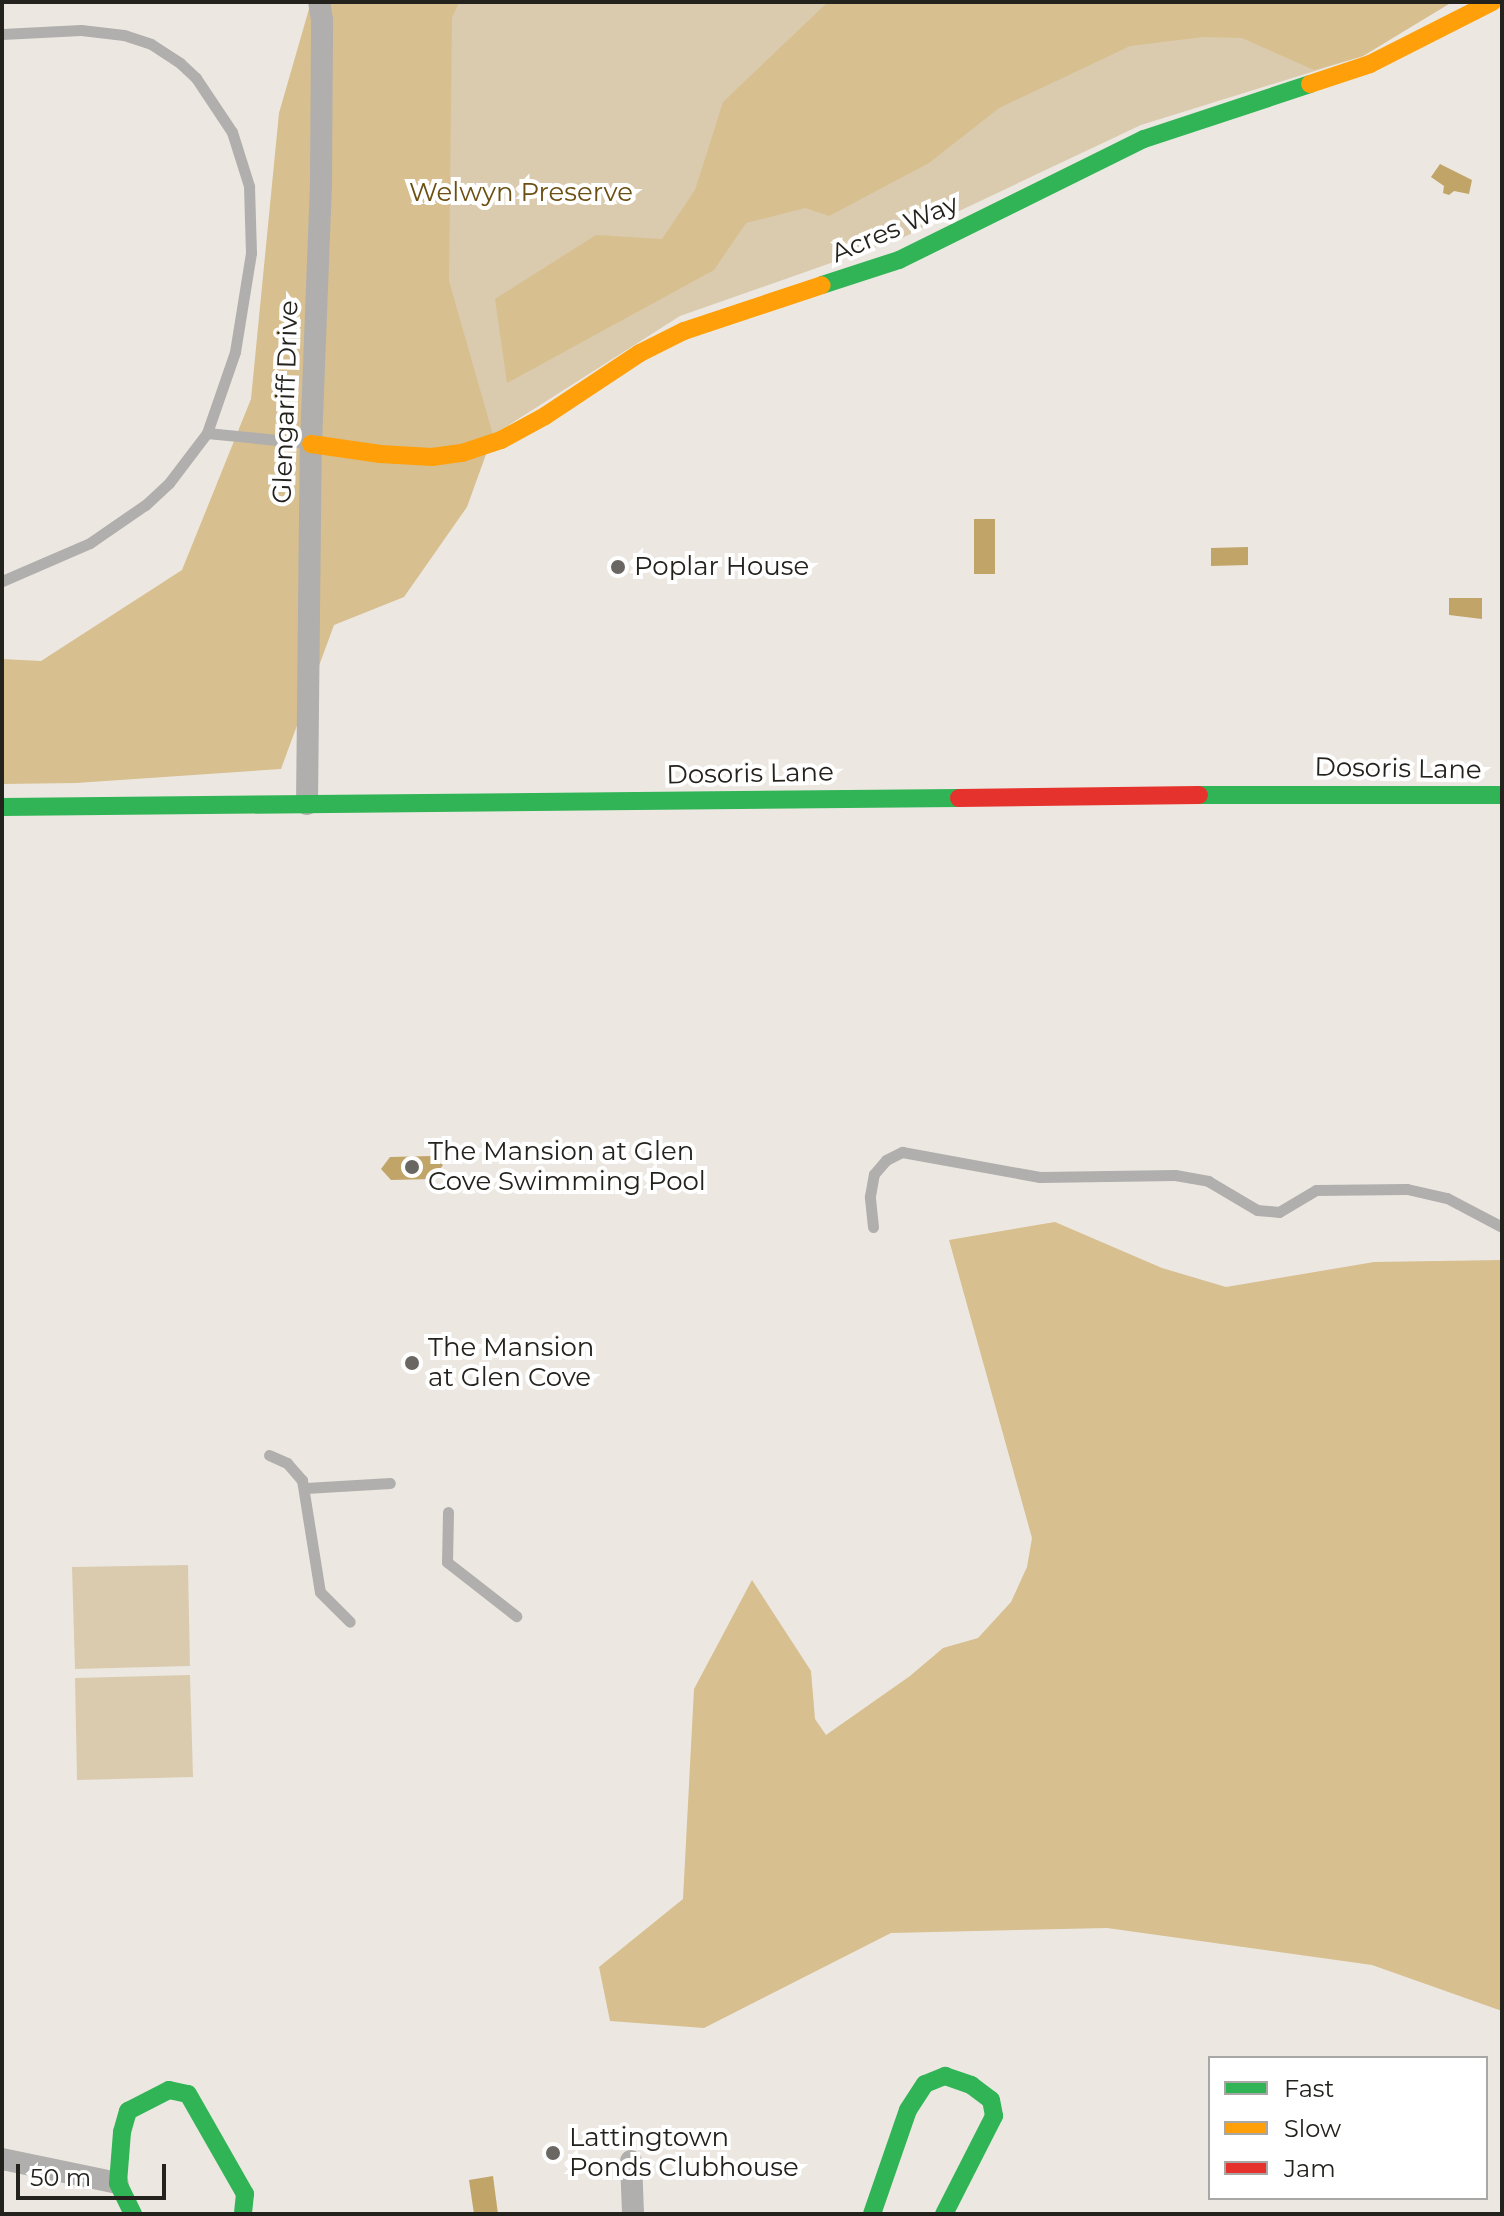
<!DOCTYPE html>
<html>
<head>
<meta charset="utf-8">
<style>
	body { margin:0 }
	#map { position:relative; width:1504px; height:2216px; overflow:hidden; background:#ece8e1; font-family:Montserrat,sans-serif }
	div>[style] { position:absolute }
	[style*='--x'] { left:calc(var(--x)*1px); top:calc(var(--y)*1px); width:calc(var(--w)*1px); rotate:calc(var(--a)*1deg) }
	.green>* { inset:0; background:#dacbae }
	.forest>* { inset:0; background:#d7bf8f }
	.water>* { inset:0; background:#c1a468 }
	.lane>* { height:11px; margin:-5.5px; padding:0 5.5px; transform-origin:5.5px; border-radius:5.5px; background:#b0afad }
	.street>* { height:22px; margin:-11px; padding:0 11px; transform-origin:11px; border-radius:11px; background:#b0afad }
	.fast>* { height:18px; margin:-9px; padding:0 9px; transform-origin:9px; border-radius:9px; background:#30b455 }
	.slow>* { height:18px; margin:-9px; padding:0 9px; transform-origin:9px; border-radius:9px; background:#ff9f0a }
	.jam>* { height:18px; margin:-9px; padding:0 9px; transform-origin:9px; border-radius:9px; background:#e5322d }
	.dots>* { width:22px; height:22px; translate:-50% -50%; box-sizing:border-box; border:4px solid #fff; border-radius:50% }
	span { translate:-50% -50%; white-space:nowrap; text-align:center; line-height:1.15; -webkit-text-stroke:8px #fff; paint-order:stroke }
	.park-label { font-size:26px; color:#6c5012 }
	.street-label { font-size:26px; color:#24221d }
	.poi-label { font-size:26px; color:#24221d }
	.left { translate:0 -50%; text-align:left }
	.frame { position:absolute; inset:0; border:4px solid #24221d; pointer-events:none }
	.legend { position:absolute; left:1208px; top:2056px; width:280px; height:144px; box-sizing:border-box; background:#fff; border:2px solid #a7a7a5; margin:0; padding:10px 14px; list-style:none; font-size:24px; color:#24221d }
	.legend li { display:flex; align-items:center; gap:16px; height:40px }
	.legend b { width:40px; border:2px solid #a7a7a5 }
	.scale { position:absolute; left:16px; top:2164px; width:150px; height:36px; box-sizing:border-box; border:4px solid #24221d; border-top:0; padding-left:10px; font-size:24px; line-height:28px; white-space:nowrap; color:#24221d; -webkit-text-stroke:6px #fff; paint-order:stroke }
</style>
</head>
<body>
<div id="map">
	<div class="green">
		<i style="clip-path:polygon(335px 2px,1452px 2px,1363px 56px,1141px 125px,902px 238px,680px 316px,493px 435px)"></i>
		<i style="clip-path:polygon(188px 1565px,190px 1666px,75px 1669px,72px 1567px)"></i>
		<i style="clip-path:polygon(190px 1675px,193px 1777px,77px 1780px,75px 1678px)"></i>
	</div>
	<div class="forest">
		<i style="clip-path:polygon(311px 2px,459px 2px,452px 18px,449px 281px,493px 435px,467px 507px,404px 597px,334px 625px,281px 769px,76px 783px,2px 784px,2px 659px,41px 661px,182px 570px,251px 399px,279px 113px)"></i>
		<i style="clip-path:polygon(828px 2px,1452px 2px,1363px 56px,1314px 70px,1242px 38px,1203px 37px,1130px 46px,999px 108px,929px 163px,829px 216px,805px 208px,746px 223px,714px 270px,507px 383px,495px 299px,596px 235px,662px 239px,695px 190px,723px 102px)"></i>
		<i style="clip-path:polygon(1055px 1222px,1162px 1268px,1226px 1287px,1374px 1262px,1502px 1260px,1502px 2011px,1372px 1965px,1107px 1928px,891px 1933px,704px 2028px,610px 2021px,599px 1967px,683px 1899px,694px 1689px,752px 1580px,811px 1671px,815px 1719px,826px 1735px,910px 1676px,943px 1648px,978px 1638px,1011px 1602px,1027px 1567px,1032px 1538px,949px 1240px)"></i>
	</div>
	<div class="water">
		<i style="clip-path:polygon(1440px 164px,1472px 180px,1469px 194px,1454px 191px,1449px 195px,1443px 193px,1444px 186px,1431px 177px)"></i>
		<i style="clip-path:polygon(974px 519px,995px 519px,995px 574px,974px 574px)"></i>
		<i style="clip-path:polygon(1248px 547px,1248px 565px,1211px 566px,1211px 548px)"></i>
		<i style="clip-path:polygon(1449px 598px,1482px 598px,1482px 619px,1449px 615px)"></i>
		<i style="clip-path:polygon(432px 1156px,443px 1165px,433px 1179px,391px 1180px,381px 1169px,390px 1157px)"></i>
		<i style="clip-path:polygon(493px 2176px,498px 2214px,474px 2214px,469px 2180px)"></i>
	</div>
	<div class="lane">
		<i style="--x:2;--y:34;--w:79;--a:-2.9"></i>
		<i style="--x:81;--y:30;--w:43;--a:6.6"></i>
		<i style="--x:124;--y:35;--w:28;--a:18"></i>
		<i style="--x:151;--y:44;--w:35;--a:33"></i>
		<i style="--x:180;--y:63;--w:22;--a:43"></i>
		<i style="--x:196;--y:78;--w:65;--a:56.3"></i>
		<i style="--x:232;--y:132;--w:57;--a:72.5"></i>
		<i style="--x:249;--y:186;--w:67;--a:88.3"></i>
		<i style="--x:251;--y:253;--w:100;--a:99.2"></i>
		<i style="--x:235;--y:352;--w:86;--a:109.1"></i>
		<i style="--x:207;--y:433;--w:63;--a:127.2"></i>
		<i style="--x:169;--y:483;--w:33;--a:137"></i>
		<i style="--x:145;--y:505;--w:67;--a:145.4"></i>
		<i style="--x:90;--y:543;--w:96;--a:156.6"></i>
		<i style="--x:207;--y:433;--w:100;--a:5.7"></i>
		<i style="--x:873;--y:1227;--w:31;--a:-96"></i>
		<i style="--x:870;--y:1196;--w:22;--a:-80"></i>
		<i style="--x:874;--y:1174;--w:18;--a:-49"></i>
		<i style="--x:886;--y:1160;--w:18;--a:-27"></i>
		<i style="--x:902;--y:1152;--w:140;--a:10.3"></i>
		<i style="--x:1040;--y:1177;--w:135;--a:-0.8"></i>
		<i style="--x:1175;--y:1175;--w:34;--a:10"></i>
		<i style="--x:1208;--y:1181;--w:57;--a:30.6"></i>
		<i style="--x:1257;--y:1210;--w:22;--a:5"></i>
		<i style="--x:1279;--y:1212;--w:43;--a:-30.7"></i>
		<i style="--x:1316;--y:1190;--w:91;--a:-0.6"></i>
		<i style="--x:1407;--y:1189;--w:41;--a:12.7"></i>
		<i style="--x:1447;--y:1198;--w:62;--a:27.8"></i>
		<i style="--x:269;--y:1455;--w:20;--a:24"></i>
		<i style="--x:287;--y:1463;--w:23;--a:49"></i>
		<i style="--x:302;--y:1480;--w:113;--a:80.9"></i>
		<i style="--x:320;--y:1592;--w:42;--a:45"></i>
		<i style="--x:306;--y:1488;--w:84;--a:-3.4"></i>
		<i style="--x:448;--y:1512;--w:50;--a:91.1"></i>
		<i style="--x:447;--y:1562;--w:88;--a:38"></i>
	</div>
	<div class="street">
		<i style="--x:307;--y:804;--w:360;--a:-89.4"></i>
		<i style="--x:311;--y:444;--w:264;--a:-87.8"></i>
		<i style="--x:321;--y:180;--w:160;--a:-89.6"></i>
		<i style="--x:322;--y:20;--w:18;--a:-99"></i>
		<i style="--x:2;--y:2159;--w:118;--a:11.7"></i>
		<i style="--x:631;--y:2161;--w:53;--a:87.8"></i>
	</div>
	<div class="fast">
		<i style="--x:822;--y:285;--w:81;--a:-18"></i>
		<i style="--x:899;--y:260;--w:273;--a:-26.3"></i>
		<i style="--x:1144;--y:139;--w:175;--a:-18.3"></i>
		<i style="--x:1199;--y:795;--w:303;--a:0"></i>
		<i style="--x:2;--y:807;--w:957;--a:-0.54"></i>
		<i style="--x:133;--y:2214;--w:34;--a:-116"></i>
		<i style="--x:118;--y:2183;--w:51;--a:-85.5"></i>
		<i style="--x:122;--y:2132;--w:22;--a:-74"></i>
		<i style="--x:128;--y:2111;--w:46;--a:-27.1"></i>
		<i style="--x:169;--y:2090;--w:19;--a:12"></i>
		<i style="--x:188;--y:2094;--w:115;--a:60.3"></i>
		<i style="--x:245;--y:2194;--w:20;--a:96"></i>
		<i style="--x:872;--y:2214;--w:110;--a:-70.9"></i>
		<i style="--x:908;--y:2110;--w:31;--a:-57"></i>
		<i style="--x:925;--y:2084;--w:22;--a:-22"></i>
		<i style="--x:945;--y:2076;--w:28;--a:19"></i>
		<i style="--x:971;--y:2085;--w:25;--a:37"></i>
		<i style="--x:991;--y:2100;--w:16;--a:79"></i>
		<i style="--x:994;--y:2116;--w:110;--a:117"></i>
	</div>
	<div class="slow">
		<i style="--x:1310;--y:84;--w:63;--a:-18.4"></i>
		<i style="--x:1370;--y:64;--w:137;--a:-26.9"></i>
		<i style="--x:311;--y:444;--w:70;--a:8.2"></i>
		<i style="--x:380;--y:454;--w:52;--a:3.3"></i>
		<i style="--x:432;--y:457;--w:30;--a:-8"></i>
		<i style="--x:462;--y:453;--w:41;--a:-18.4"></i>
		<i style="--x:501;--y:440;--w:50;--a:-28.6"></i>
		<i style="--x:545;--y:416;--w:114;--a:-33.6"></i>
		<i style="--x:640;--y:353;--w:49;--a:-26.6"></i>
		<i style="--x:684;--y:331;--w:145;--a:-18.4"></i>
	</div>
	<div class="jam">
		<i style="--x:959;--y:798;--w:240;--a:-0.7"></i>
	</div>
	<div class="dots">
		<i style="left:618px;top:567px;background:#6a6762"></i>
		<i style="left:412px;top:1167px;background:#6a6762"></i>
		<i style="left:412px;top:1363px;background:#6a6762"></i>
		<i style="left:553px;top:2153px;background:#6a6762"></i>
	</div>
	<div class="park-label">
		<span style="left:521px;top:193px">Welwyn Preserve</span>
	</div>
	<div class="street-label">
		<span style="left:895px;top:229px;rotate:-23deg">Acres Way</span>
		<span style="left:286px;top:402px;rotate:-88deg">Glengariff Drive</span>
		<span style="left:1398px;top:769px;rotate:1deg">Dosoris Lane</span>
		<span style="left:750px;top:774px;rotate:-1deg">Dosoris Lane</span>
	</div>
	<div class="poi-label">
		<span class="left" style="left:634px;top:567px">Poplar House</span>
		<span class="left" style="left:428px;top:1167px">The Mansion at Glen<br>Cove Swimming Pool</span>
		<span class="left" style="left:428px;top:1363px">The Mansion<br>at Glen Cove</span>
		<span class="left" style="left:569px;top:2153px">Lattingtown<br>Ponds Clubhouse</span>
	</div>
	<div class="frame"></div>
	<ul class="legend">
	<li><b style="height:10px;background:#30b455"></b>Fast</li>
	<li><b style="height:10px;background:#ff9f0a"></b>Slow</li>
	<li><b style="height:10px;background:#e5322d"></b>Jam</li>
	</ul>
	<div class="scale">50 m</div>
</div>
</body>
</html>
